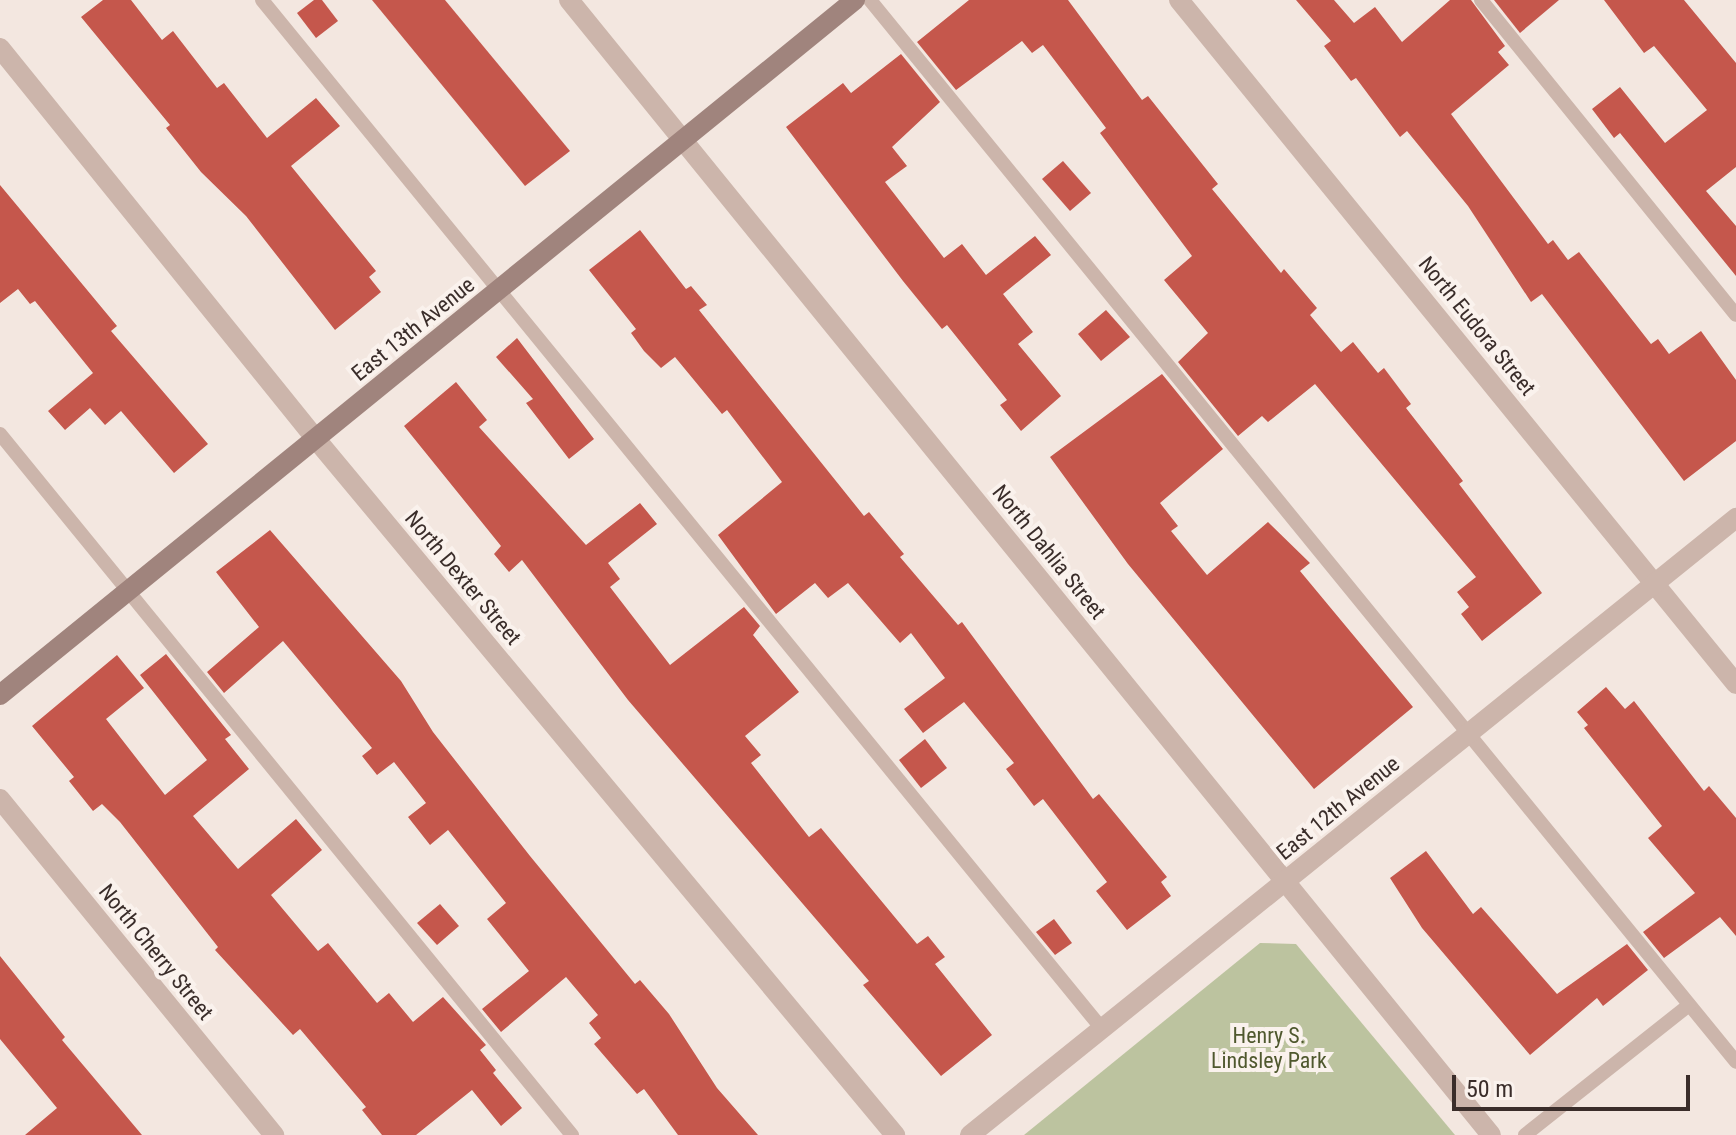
<!DOCTYPE html>
<html>
<head>
<meta charset="utf-8">
<style>
	body { margin:0 }
	#map { position:relative; width:1736px; height:1135px; overflow:hidden; background:#f3e7e0; font-family:"Roboto Condensed",sans-serif }
	div>[style] { position:absolute }
	[style*='--x'] { left:calc(var(--x)*1px); top:calc(var(--y)*1px); width:calc(var(--w)*1px); rotate:calc(var(--a)*1deg) }
	.green>* { inset:0; background:#bcc39f }
	.building>* { inset:0; background:#c5574c }
	.service>* { height:14px; margin:-7px; padding:0 7px; transform-origin:7px; border-radius:7px; background:#ccb5ab }
	.minor>* { height:20px; margin:-10px; padding:0 10px; transform-origin:10px; border-radius:10px; background:#ccb5ab }
	.secondary>* { height:20px; margin:-10px; padding:0 10px; transform-origin:10px; border-radius:10px; background:#a0847d }
	span { translate:-50% -50%; white-space:nowrap; text-align:center; line-height:1.15; -webkit-text-stroke:8px #faf2ed; paint-order:stroke }
	.street-label { font-size:22px; color:#3a2d2a }
	.park-label { font-size:22px; color:#4f582e }
	.scale { position:absolute; left:1452px; top:1075px; width:238px; height:36px; box-sizing:border-box; border:4px solid #3a2d2a; border-top:0; padding-left:10px; font-size:24px; line-height:28px; white-space:nowrap; color:#3a2d2a; -webkit-text-stroke:6px #faf2ed; paint-order:stroke }
</style>
</head>
<body>
<div id="map">
	<div class="green">
		<i style="clip-path:polygon(1260px 943px,1296px 944px,1455px 1135px,1024px 1135px)"></i>
	</div>
	<div class="building">
		<i style="clip-path:polygon(103px 0,131px 0,162px 40px,173px 31px,217px 88px,224px 83px,267px 138px,316px 98px,340px 126px,291px 166px,376px 271px,369px 277px,381px 292px,335px 330px,246px 216px,201px 172px,166px 128px,170px 125px,81px 17px)"></i>
		<i style="clip-path:polygon(314px 0,322px 0,338px 21px,316px 38px,297px 13px)"></i>
		<i style="clip-path:polygon(372px 0,445px 0,570px 151px,525px 186px)"></i>
		<i style="clip-path:polygon(969px 0,1068px 0,1142px 100px,1148px 96px,1218px 184px,1212px 189px,1281px 273px,1284px 269px,1317px 308px,1310px 315px,1341px 352px,1353px 342px,1378px 373px,1384px 368px,1411px 404px,1406px 408px,1463px 481px,1459px 484px,1542px 593px,1482px 641px,1461px 614px,1469px 607px,1457px 592px,1476px 577px,1315px 384px,1268px 422px,1262px 416px,1238px 436px,1178px 362px,1208px 333px,1164px 280px,1192px 256px,1100px 133px,1106px 128px,1043px 45px,1032px 53px,1022px 41px,956px 90px,917px 42px)"></i>
		<i style="clip-path:polygon(1296px 0,1334px 0,1354px 23px,1375px 7px,1402px 42px,1450px 0,1471px 0,1505px 46px,1498px 52px,1509px 65px,1451px 114px,1548px 244px,1553px 240px,1568px 260px,1579px 252px,1651px 344px,1658px 339px,1669px 354px,1701px 331px,1736px 380px,1736px 441px,1684px 481px,1542px 294px,1531px 302px,1468px 206px,1407px 131px,1400px 137px,1356px 78px,1351px 81px,1324px 46px,1331px 41px)"></i>
		<i style="clip-path:polygon(1494px 0,1559px 0,1520px 33px)"></i>
		<i style="clip-path:polygon(1604px 0,1684px 0,1736px 63px,1736px 167px,1706px 191px,1736px 226px,1736px 276px,1620px 133px,1614px 138px,1592px 109px,1620px 87px,1665px 143px,1707px 110px,1654px 46px,1644px 53px)"></i>
		<i style="clip-path:polygon(901px 54px,940px 102px,892px 147px,907px 166px,885px 182px,944px 258px,962px 244px,986px 275px,1035px 236px,1051px 255px,1003px 294px,1033px 332px,1018px 344px,1061px 396px,1021px 431px,1000px 405px,1007px 400px,947px 325px,942px 329px,903px 281px,786px 127px,843px 83px,851px 93px)"></i>
		<i style="clip-path:polygon(1063px 161px,1091px 193px,1070px 211px,1042px 179px)"></i>
		<i style="clip-path:polygon(0 185px,117px 326px,111px 331px,208px 444px,174px 473px,121px 411px,105px 425px,90px 408px,65px 430px,48px 411px,93px 373px,35px 301px,30px 304px,18px 289px,0 303px)"></i>
		<i style="clip-path:polygon(640px 230px,686px 289px,691px 286px,707px 305px,699px 310px,864px 516px,869px 512px,904px 554px,900px 557px,958px 625px,962px 622px,1093px 799px,1099px 794px,1167px 877px,1161px 882px,1171px 896px,1127px 930px,1096px 891px,1107px 882px,1043px 799px,1034px 806px,1006px 769px,1014px 763px,964px 702px,923px 733px,904px 709px,945px 678px,911px 633px,900px 643px,848px 583px,828px 598px,815px 583px,776px 614px,718px 535px,782px 482px,727px 410px,722px 414px,675px 357px,661px 368px,644px 351px,631px 333px,636px 329px,589px 270px)"></i>
		<i style="clip-path:polygon(1106px 310px,1130px 337px,1101px 361px,1078px 334px)"></i>
		<i style="clip-path:polygon(517px 338px,594px 439px,569px 459px,526px 403px,533px 399px,496px 357px)"></i>
		<i style="clip-path:polygon(1162px 374px,1223px 449px,1160px 503px,1178px 526px,1171px 531px,1207px 575px,1268px 522px,1310px 563px,1300px 571px,1413px 707px,1314px 789px,1128px 564px,1050px 457px)"></i>
		<i style="clip-path:polygon(456px 382px,487px 420px,479px 427px,586px 545px,640px 503px,657px 524px,608px 563px,620px 579px,610px 587px,670px 665px,744px 607px,760px 626px,753px 635px,799px 692px,745px 736px,761px 755px,751px 763px,809px 837px,821px 828px,917px 944px,928px 936px,945px 957px,935px 964px,992px 1035px,941px 1076px,863px 985px,869px 981px,628px 700px,522px 560px,509px 572px,494px 554px,501px 546px,404px 426px)"></i>
		<i style="clip-path:polygon(270px 530px,401px 681px,433px 732px,530px 856px,635px 984px,640px 980px,669px 1014px,717px 1088px,758px 1135px,678px 1135px,644px 1089px,637px 1094px,594px 1044px,601px 1038px,589px 1023px,598px 1015px,566px 977px,501px 1032px,482px 1009px,529px 971px,487px 919px,506px 903px,448px 830px,430px 845px,408px 817px,426px 803px,394px 762px,377px 775px,362px 756px,372px 748px,283px 641px,224px 693px,207px 672px,259px 627px,216px 572px)"></i>
		<i style="clip-path:polygon(166px 654px,231px 735px,225px 739px,249px 769px,193px 816px,238px 869px,296px 819px,322px 850px,271px 895px,318px 951px,328px 943px,377px 1003px,389px 993px,413px 1022px,443px 997px,486px 1045px,480px 1050px,496px 1070px,493px 1073px,522px 1108px,501px 1126px,472px 1090px,416px 1135px,382px 1135px,362px 1110px,366px 1107px,300px 1029px,293px 1035px,215px 950px,218px 947px,120px 822px,102px 804px,93px 811px,69px 781px,74px 777px,32px 726px,117px 655px,144px 688px,106px 719px,165px 795px,207px 760px,140px 675px)"></i>
		<i style="clip-path:polygon(1606px 687px,1625px 709px,1634px 701px,1704px 791px,1709px 786px,1736px 818px,1736px 936px,1720px 917px,1664px 958px,1643px 932px,1695px 893px,1648px 838px,1662px 826px,1584px 728px,1588px 725px,1577px 712px)"></i>
		<i style="clip-path:polygon(925px 739px,947px 768px,921px 788px,899px 760px)"></i>
		<i style="clip-path:polygon(1426px 851px,1473px 914px,1481px 907px,1557px 994px,1627px 944px,1648px 970px,1603px 1006px,1597px 998px,1530px 1055px,1422px 928px,1390px 878px)"></i>
		<i style="clip-path:polygon(440px 904px,459px 926px,437px 945px,417px 923px)"></i>
		<i style="clip-path:polygon(1054px 919px,1072px 943px,1055px 955px,1036px 932px)"></i>
		<i style="clip-path:polygon(0 956px,65px 1037px,62px 1040px,142px 1135px,25px 1135px,57px 1108px,0 1039px)"></i>
	</div>
	<div class="service">
		<i style="--x:262;--y:0;--w:1328;--a:50.77"></i>
		<i style="--x:870;--y:0;--w:1370;--a:50.8"></i>
		<i style="--x:1481;--y:0;--w:405;--a:51"></i>
		<i style="--x:0;--y:434;--w:905;--a:50.79"></i>
		<i style="--x:1525;--y:1135;--w:209;--a:-38.4"></i>
	</div>
	<div class="minor">
		<i style="--x:569;--y:0;--w:1462;--a:50.91"></i>
		<i style="--x:1179;--y:0;--w:882;--a:50.84"></i>
		<i style="--x:0;--y:48;--w:501;--a:51.07"></i>
		<i style="--x:315;--y:438;--w:907;--a:50.23"></i>
		<i style="--x:0;--y:799;--w:434;--a:50.8"></i>
		<i style="--x:970;--y:1135;--w:984;--a:-38.85"></i>
	</div>
	<div class="secondary">
		<i style="--x:0;--y:695;--w:1102;--a:-39.11"></i>
	</div>
	<div class="street-label">
		<span style="left:1477px;top:326px;rotate:51deg">North Eudora Street</span>
		<span style="left:413px;top:329px;rotate:-39deg">East 13th Avenue</span>
		<span style="left:1049px;top:552px;rotate:51deg">North Dahlia Street</span>
		<span style="left:463px;top:578px;rotate:50deg">North Dexter Street</span>
		<span style="left:1338px;top:808px;rotate:-39deg">East 12th Avenue</span>
		<span style="left:156px;top:952px;rotate:51deg">North Cherry Street</span>
	</div>
	<div class="park-label">
		<span style="left:1269px;top:1048px">Henry S.<br>Lindsley Park</span>
	</div>
	<div class="scale">50 m</div>
</div>
</body>
</html>
